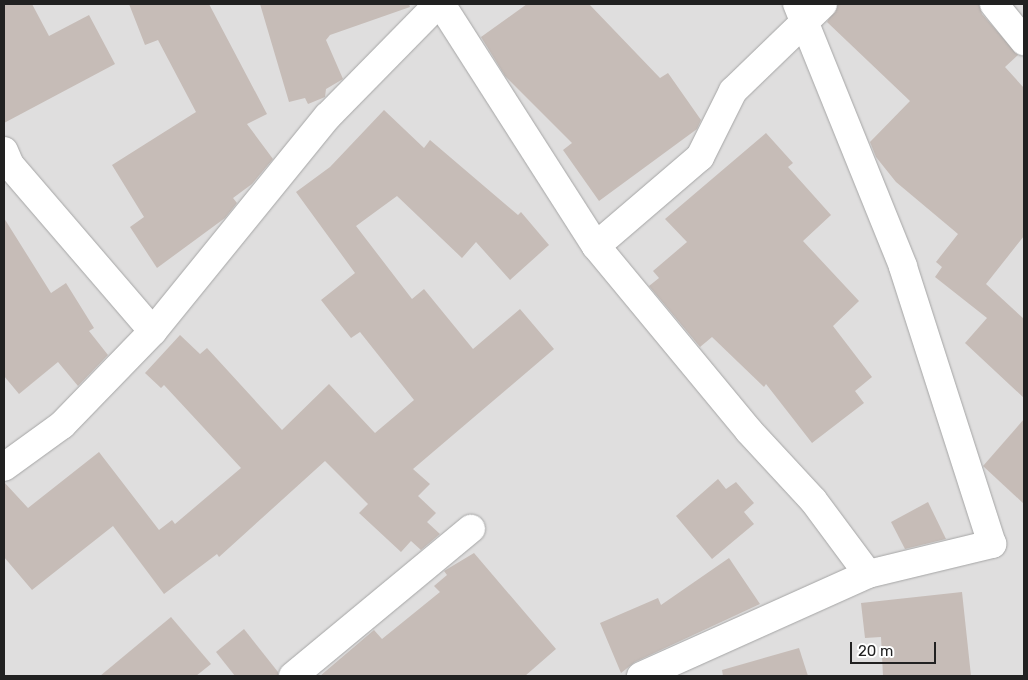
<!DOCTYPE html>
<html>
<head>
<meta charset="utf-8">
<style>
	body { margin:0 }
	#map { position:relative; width:1028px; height:680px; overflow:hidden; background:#f1ede8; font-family:Rubik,sans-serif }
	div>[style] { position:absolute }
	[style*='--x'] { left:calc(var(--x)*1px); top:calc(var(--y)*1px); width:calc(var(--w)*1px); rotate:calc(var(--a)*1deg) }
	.residential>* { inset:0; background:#dfdede }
	.building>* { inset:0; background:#c6bcb7 }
	.roads { filter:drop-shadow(0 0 1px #a5a5a5) drop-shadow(0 0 1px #a5a5a5) }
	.minor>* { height:28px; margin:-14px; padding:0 14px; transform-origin:14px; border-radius:14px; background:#fff }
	span { translate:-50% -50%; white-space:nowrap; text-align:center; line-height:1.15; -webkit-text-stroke:4.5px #fff; paint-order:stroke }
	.frame { position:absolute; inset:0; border:5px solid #212121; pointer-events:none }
	.scale { position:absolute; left:850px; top:642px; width:86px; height:22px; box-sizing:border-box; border:2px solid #212121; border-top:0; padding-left:6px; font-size:15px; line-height:18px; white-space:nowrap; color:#212121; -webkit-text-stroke:4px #fff; paint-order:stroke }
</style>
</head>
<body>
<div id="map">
	<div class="residential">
		<i style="clip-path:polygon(4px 4px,1024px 4px,1024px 676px,4px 676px)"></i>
	</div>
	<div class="building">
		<i style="clip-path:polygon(4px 4px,32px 4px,49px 36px,89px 15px,115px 64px,4px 123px)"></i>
		<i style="clip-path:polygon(129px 4px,209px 4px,267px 114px,247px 124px,273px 159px,252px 184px,233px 198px,237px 203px,225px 218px,157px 268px,130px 227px,144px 217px,112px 165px,196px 112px,158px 40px,145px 45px)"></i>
		<i style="clip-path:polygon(260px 4px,409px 4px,410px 7px,330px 35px,326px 40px,343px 79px,326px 89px,325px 97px,308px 104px,305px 98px,289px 102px)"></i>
		<i style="clip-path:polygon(527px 4px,589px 4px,660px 78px,668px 73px,701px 120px,697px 129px,599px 201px,563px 150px,572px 143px,505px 76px,481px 37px)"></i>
		<i style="clip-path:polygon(838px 4px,979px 4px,982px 14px,1018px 55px,1005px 67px,1024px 88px,1024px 236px,986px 284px,1024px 319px,1024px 398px,965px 343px,987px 318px,935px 277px,942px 267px,936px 262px,958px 234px,896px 182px,876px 157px,870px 142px,910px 101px,827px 22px)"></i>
		<i style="clip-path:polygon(384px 110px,424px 148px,430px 140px,518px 215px,521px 212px,549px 245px,510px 280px,476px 242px,462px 258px,397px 196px,356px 226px,412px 299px,424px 289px,473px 349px,520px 309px,554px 349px,413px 469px,430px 484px,418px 496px,436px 513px,427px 522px,440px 534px,421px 550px,411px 541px,401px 552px,359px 513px,368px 504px,325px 461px,219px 557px,217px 554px,164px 594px,113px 526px,32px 590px,4px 557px,4px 482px,28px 508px,99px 452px,159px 530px,172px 520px,175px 524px,241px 468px,164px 385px,161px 388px,145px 373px,180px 335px,200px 354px,207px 348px,282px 430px,329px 384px,375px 433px,414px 400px,360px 332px,351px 338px,321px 300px,355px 273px,296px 192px,330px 167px)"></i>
		<i style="clip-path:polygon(766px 133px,793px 163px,788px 167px,831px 215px,803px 241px,859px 301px,833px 326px,872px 377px,855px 391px,864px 403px,812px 443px,766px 384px,764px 387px,712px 337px,700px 347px,649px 286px,659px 278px,653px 271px,687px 242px,665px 219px)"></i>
		<i style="clip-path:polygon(4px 218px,51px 293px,66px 283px,94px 328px,89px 331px,108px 355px,78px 386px,58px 362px,19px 394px,4px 376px)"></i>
		<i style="clip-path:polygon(1024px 419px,1024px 504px,983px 466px)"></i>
		<i style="clip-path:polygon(718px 479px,726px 489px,736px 482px,754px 503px,744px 512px,754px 524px,712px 559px,676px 516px)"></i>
		<i style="clip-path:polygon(928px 502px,946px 539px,905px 549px,891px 522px)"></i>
		<i style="clip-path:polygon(474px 553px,556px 649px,525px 676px,320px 676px,374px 630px,382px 639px,440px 592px,434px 586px,447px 575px,444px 571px)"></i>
		<i style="clip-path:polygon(729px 558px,760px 604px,635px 662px,621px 673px,600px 623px,658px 598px,661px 605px)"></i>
		<i style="clip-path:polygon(962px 592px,971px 676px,883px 676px,881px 637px,865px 638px,861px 603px)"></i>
		<i style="clip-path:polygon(171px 617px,211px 664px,196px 676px,100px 676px)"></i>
		<i style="clip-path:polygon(244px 629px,278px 672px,278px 676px,235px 676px,216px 652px)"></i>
		<i style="clip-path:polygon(799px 648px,808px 676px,723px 676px,722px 670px)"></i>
	</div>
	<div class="roads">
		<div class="minor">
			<i style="--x:441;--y:4;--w:287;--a:57.4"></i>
			<i style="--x:596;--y:246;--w:240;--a:50.4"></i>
			<i style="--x:749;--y:431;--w:94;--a:47.2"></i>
			<i style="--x:813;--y:500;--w:92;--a:53.4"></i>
			<i style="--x:994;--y:4;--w:48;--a:51"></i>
			<i style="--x:4;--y:151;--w:15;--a:67"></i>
			<i style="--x:10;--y:165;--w:219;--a:49.3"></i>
			<i style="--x:596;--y:246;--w:137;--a:-40.6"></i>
			<i style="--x:700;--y:157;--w:74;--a:-63.4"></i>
			<i style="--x:733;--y:91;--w:125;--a:-44"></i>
			<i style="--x:4;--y:467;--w:72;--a:-35.9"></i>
			<i style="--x:62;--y:425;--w:131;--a:-45.9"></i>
			<i style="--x:153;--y:331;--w:277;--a:-50.9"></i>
			<i style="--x:328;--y:116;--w:157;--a:-45.5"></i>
			<i style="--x:293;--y:676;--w:231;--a:-39.6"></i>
			<i style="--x:641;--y:676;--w:249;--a:-24.2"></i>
			<i style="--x:868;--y:574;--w:128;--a:-13.6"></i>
			<i style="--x:992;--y:544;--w:292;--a:-107.8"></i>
			<i style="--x:903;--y:266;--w:283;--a:-112"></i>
		</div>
	</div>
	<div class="frame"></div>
	<div class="scale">20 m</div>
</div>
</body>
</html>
